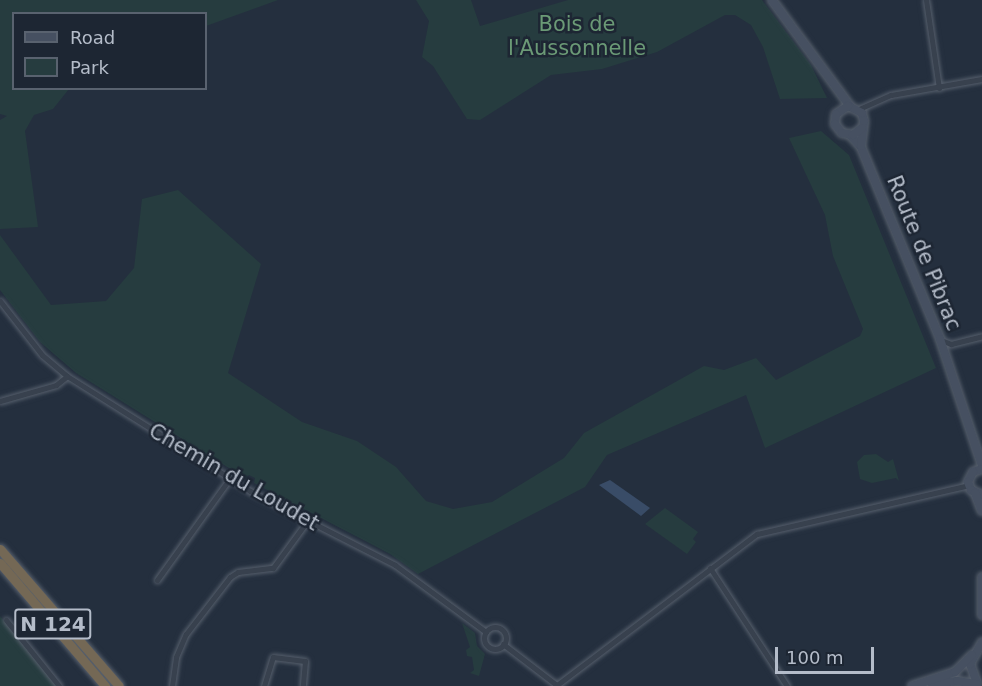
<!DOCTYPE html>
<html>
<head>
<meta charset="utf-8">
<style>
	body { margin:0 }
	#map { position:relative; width:982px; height:686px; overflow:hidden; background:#242f3e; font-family:"DejaVu Sans",sans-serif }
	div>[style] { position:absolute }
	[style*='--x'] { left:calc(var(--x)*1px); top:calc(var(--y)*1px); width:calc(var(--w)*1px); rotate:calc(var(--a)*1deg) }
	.green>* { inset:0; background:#263c3f }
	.water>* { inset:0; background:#394c67 }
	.roads { filter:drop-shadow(0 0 2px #565f6c) drop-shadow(0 0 2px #565f6c) }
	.street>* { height:5px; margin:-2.5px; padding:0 2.5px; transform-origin:2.5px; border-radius:2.5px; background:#38414e }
	.street>.ring { margin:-2.5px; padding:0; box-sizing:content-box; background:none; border:5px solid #38414e; border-radius:50% }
	.secondary>* { height:8px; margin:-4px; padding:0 4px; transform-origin:4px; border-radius:4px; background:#465061 }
	.highway>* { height:9px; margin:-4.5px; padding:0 4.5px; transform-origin:4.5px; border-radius:4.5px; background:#746855 }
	span { translate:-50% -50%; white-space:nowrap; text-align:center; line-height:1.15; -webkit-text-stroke:5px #1d2633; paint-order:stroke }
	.shield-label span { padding:2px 4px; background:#1d2633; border:2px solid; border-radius:4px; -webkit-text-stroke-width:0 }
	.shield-label { font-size:20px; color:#b4bcc9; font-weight:700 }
	.park-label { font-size:21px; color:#6b9a76 }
	.street-label { font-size:21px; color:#b4bcc9 }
	.legend { position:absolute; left:12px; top:12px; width:195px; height:78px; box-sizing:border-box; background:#1d2633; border:2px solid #59626f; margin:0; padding:8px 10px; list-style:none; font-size:18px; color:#b4bcc9 }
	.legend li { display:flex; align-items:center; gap:12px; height:30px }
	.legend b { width:30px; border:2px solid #59626f }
	.scale { position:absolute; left:775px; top:647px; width:99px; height:27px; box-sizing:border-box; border:3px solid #b4bcc9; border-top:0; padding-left:8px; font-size:18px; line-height:21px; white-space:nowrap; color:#b4bcc9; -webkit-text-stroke:4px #1d2633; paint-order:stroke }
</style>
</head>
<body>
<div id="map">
	<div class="green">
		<i style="clip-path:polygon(0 0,278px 0,206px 26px,206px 14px,14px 14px,14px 88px,69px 89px,53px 109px,34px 115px,25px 131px,38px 227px,0 229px,0 120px,7px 116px,0 114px)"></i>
		<i style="clip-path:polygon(416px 0,471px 0,480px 26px,568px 0,762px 0,811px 65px,827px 98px,780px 99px,763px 47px,751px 25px,735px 15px,725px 15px,657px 52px,602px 69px,551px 75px,480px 120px,467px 119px,433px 66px,422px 57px,429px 21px)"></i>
		<i style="clip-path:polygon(821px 131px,849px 155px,936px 368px,765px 448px,746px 395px,607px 455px,585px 487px,418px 574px,390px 554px,254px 483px,255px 478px,249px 475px,245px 478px,76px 373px,40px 342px,0 290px,0 235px,51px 305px,106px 301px,134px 268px,142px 199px,178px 190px,261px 264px,228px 373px,302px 422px,357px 441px,396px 467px,426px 501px,453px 509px,492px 502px,564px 458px,584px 433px,704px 366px,724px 370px,756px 358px,776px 380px,860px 336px,863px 329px,833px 256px,825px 215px,789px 138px)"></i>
		<i style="clip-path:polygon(876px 454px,888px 462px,893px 459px,899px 481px,896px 478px,872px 483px,860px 479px,857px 462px,864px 455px)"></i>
		<i style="clip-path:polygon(665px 508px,698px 532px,693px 539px,696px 542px,687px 554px,645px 524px)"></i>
		<i style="clip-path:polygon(0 616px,60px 686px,0 686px)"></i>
		<i style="clip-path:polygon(462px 623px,475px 633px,477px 646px,485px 654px,479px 676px,470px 673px,474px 670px,472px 657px,467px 656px,466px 650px,470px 647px)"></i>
	</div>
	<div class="water">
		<i style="clip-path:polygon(610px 480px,650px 508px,641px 516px,599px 485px)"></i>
	</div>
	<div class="roads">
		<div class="street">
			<i style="--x:926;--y:0;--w:89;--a:81.6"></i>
			<i style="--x:859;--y:109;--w:35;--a:-24"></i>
			<i style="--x:891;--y:95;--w:92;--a:-10"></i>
			<i style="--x:0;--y:301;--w:68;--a:52.1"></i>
			<i style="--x:42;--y:355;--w:33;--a:40"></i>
			<i style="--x:67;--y:376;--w:216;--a:32.1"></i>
			<i style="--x:250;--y:491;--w:163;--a:27"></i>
			<i style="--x:395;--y:565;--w:113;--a:36.4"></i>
			<i style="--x:941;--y:340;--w:11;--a:22"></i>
			<i style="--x:951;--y:344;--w:32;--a:-14"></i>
			<i style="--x:0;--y:401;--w:58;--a:-15.9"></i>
			<i style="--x:56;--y:385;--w:14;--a:-39"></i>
			<i style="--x:710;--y:568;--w:141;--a:56.9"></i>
			<i style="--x:157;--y:580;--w:125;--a:-54.4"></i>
			<i style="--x:6;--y:620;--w:85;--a:51.2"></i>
			<i class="ring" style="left:484px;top:627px;width:17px;height:17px"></i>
			<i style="--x:503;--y:644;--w:69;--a:37.4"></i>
			<i style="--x:557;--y:685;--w:251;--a:-37.1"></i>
			<i style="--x:757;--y:534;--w:218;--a:-13"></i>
			<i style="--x:172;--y:686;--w:29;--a:-82"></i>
			<i style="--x:176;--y:657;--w:25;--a:-67"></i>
			<i style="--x:186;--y:634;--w:72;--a:-52.3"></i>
			<i style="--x:230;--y:577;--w:9;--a:-32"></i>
			<i style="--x:238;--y:572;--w:35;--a:-7"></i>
			<i style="--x:273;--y:568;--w:59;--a:-53.9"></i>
			<i style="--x:264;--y:686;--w:30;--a:-73"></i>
			<i style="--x:273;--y:657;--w:32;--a:7"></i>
			<i style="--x:305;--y:661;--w:25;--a:95"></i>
		</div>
		<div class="secondary">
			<i style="--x:772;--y:0;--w:132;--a:53.7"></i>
			<i style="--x:850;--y:135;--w:16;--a:47"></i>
			<i style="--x:861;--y:147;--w:208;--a:67.6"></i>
			<i style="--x:940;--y:339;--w:133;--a:71.6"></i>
			<i style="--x:861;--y:146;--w:25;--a:-83"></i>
			<i style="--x:864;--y:121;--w:8;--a:-104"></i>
			<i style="--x:862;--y:113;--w:16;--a:-153"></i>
			<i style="--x:848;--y:106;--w:14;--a:146"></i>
			<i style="--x:836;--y:114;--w:10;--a:96"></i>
			<i style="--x:835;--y:124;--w:11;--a:52"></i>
			<i style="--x:842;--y:133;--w:11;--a:10"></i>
			<i style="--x:853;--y:135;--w:11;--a:-38"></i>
			<i style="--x:982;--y:469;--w:9;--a:162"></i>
			<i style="--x:973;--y:472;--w:11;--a:117"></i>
			<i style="--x:968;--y:482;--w:9;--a:69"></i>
			<i style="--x:971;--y:490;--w:12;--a:24"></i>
			<i style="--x:975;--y:493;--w:19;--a:69"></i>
			<i style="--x:982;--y:577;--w:38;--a:90"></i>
			<i style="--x:977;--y:683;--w:20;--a:-110"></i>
			<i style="--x:970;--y:664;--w:25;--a:-61"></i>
			<i style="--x:932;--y:684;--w:25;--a:-7"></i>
			<i style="--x:957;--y:681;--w:20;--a:9"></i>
			<i style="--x:912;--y:686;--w:45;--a:-18"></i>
			<i style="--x:955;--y:672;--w:24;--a:-45"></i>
		</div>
		<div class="highway">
			<i style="--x:0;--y:549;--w:181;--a:49"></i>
			<i style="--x:0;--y:563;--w:162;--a:49.5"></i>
		</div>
	</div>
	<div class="shield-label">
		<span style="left:53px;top:624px">N 124</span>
	</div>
	<div class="park-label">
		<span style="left:577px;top:36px">Bois de<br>l'Aussonnelle</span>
	</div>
	<div class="street-label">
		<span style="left:924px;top:253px;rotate:68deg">Route de Pibrac</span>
		<span style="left:234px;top:477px;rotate:30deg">Chemin du Loudet</span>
	</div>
	<ul class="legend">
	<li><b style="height:8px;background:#465061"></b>Road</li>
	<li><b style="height:16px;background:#263c3f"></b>Park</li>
	</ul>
	<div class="scale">100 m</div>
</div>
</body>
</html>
